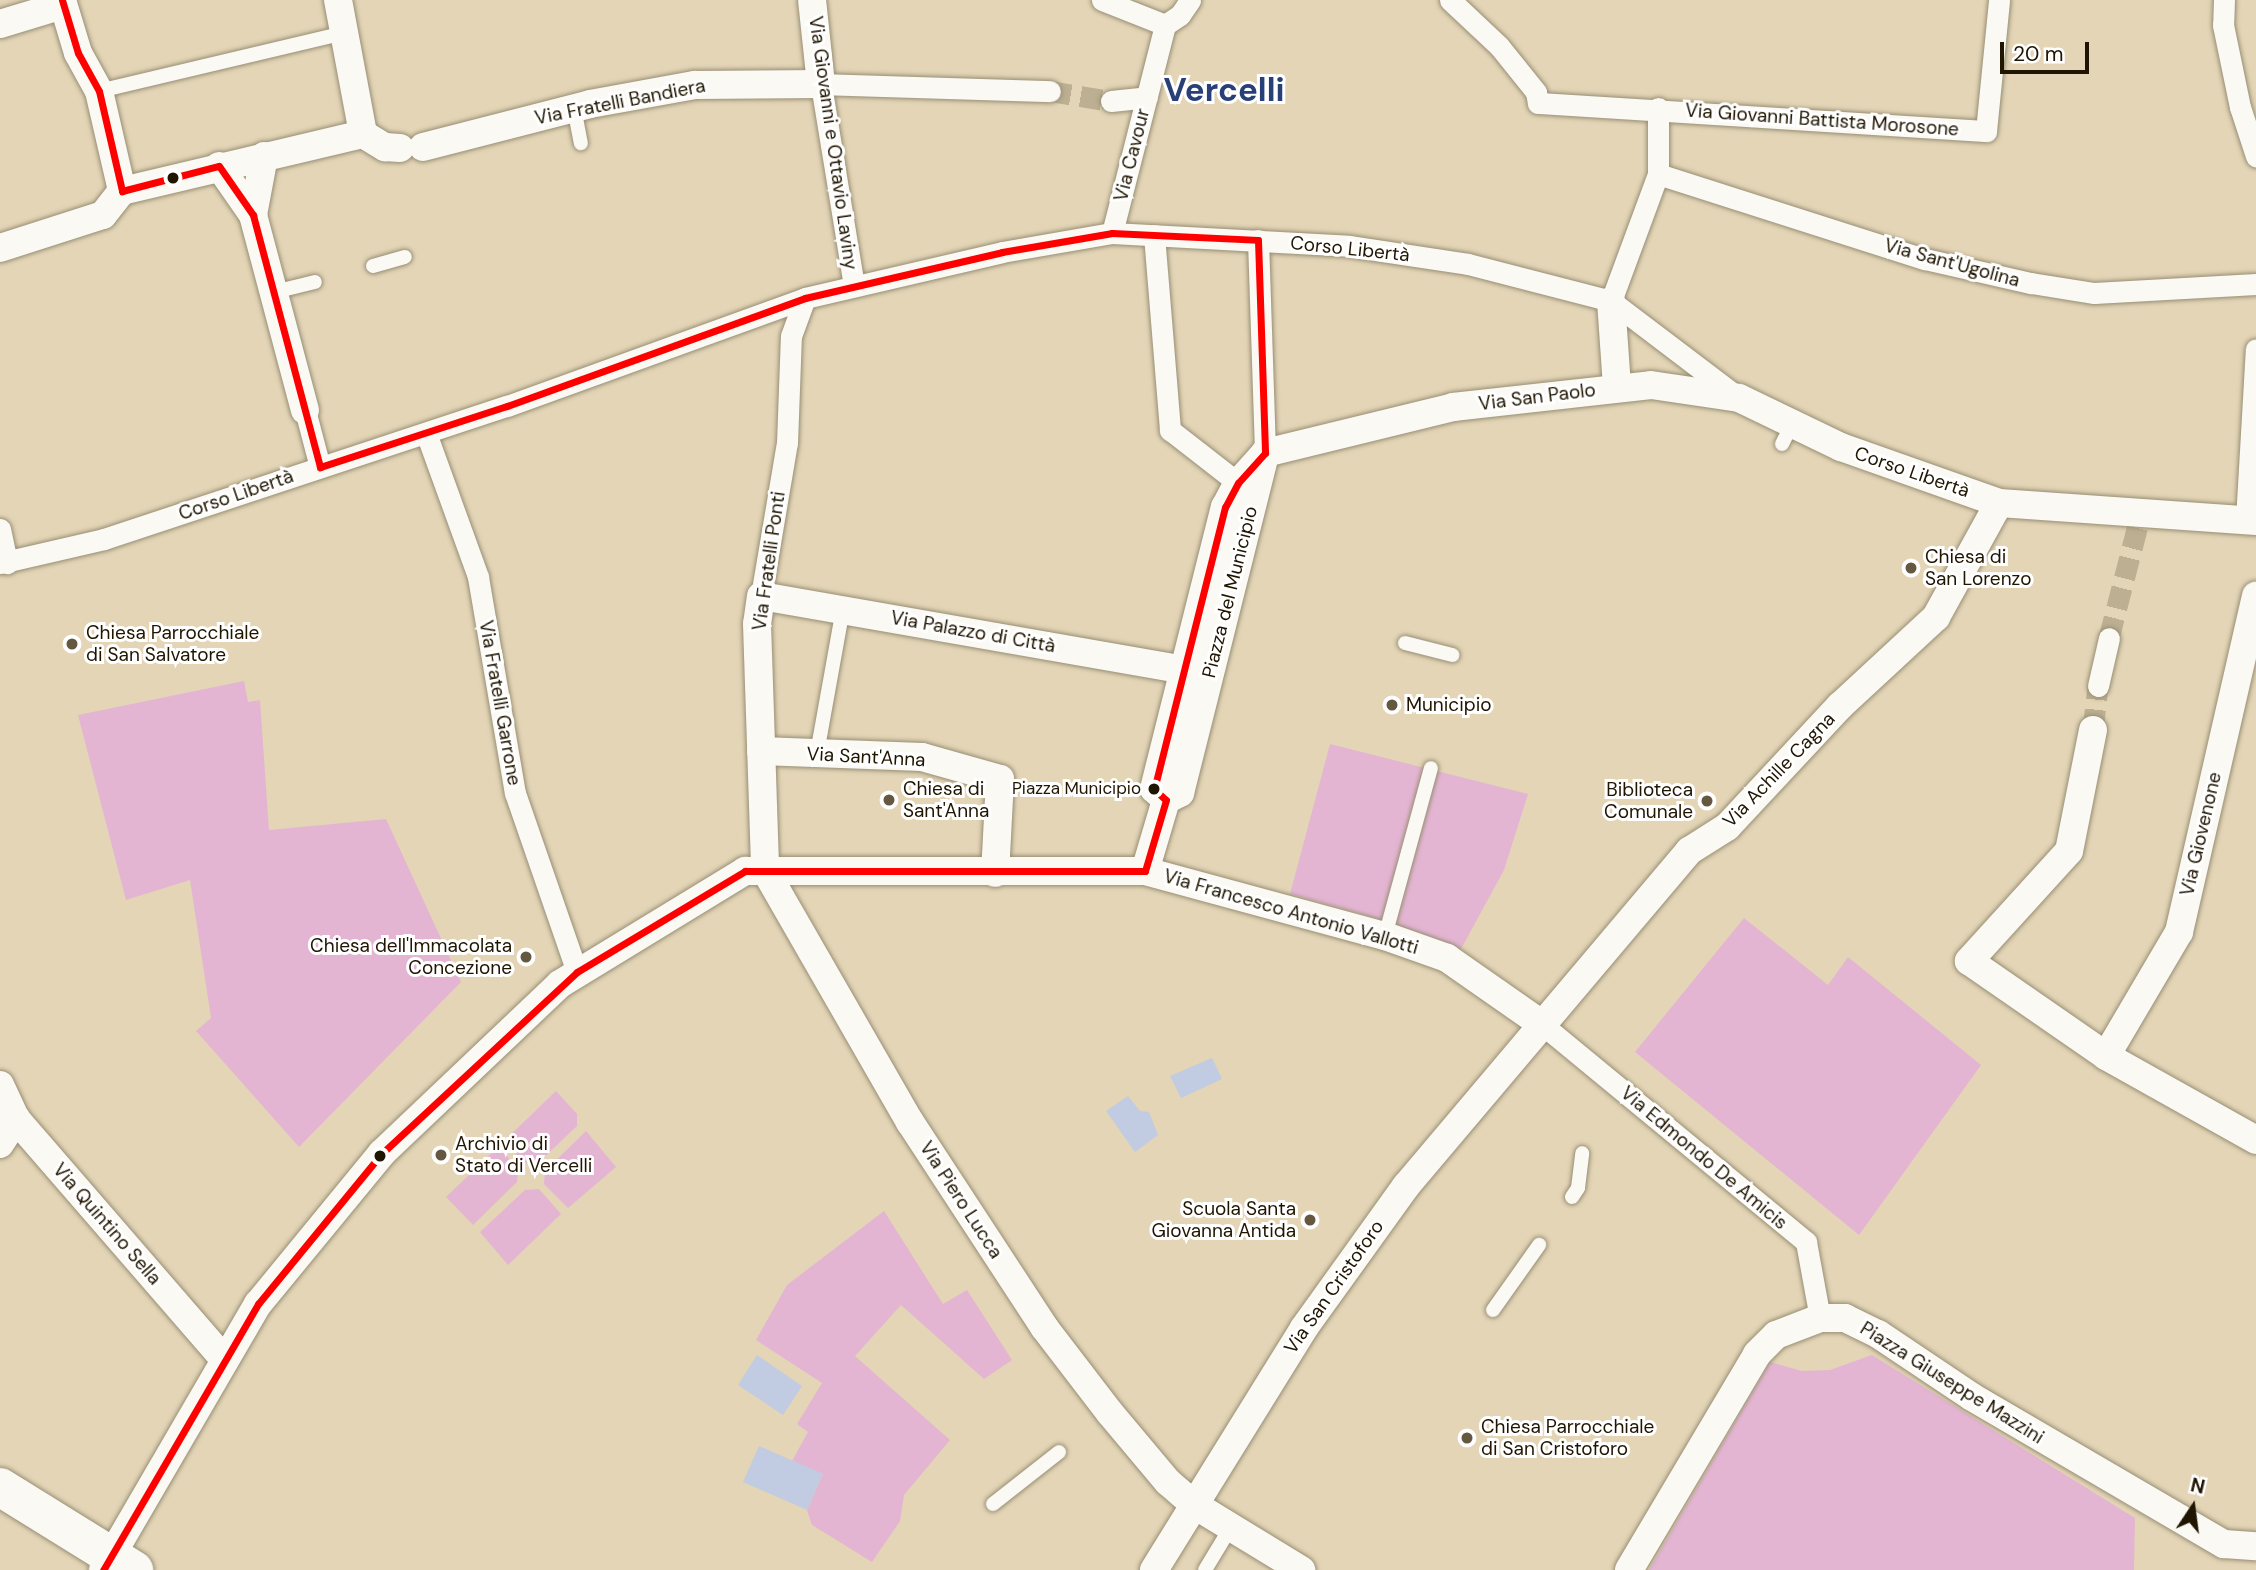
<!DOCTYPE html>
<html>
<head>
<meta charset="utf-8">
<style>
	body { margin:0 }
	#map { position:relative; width:2256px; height:1570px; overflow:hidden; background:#e3d5b6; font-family:"DM Sans",sans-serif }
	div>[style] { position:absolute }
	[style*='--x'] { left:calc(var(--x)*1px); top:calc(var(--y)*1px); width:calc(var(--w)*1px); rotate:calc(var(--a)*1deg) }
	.green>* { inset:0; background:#e4b5d3 }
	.water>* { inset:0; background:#c1cbe1 }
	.pedestrian-tunnel>* { height:21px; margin-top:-10.5px; transform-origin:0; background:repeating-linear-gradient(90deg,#bcaf92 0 21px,transparent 0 31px) }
	.roads { filter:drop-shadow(0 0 2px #988e75) drop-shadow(0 0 2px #988e75) }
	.service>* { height:14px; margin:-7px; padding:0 7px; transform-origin:7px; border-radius:7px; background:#fbf9f4 }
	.pedestrian>* { height:21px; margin:-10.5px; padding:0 10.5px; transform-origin:10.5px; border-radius:10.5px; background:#fbf9f4 }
	.minor>* { height:28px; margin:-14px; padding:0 14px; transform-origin:14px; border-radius:14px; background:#fbf9f4 }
	.secondary>* { height:38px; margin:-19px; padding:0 19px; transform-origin:19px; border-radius:19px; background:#fbf9f4 }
	.bus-1>* { height:7px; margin:-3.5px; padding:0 3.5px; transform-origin:3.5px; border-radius:3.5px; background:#f00 }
	.dots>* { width:19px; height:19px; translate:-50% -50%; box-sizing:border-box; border:4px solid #fff; border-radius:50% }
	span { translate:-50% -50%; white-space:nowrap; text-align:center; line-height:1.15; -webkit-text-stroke:6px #fff; paint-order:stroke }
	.bus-label { font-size:17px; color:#1f1501 }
	.right { translate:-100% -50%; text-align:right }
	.street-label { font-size:19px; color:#1f1501 }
	.poi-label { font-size:19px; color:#1f1501 }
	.left { translate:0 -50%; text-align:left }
	.town-label { font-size:33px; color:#283f77; font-weight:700 }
	.north { position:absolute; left:2158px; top:1472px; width:70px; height:70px; -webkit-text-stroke:5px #fff; paint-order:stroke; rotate:13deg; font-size:19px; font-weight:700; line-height:28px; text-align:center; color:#1f1501 }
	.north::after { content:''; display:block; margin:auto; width:24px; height:32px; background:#1f1501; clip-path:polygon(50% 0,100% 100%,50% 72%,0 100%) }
	.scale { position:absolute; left:2000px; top:42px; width:89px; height:32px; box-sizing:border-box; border:4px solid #1f1501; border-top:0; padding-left:9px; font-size:21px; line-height:24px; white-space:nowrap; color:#1f1501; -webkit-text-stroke:5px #fff; paint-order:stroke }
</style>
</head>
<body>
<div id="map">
	<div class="green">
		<i style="clip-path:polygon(244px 681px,248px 702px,260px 700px,269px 830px,386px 819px,461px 982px,299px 1147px,196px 1031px,211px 1018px,190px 880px,126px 900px,78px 715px)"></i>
		<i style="clip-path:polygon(1330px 744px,1528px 794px,1504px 870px,1461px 949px,1379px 919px,1290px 894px)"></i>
		<i style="clip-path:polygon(1744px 918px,1828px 985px,1848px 957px,1981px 1065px,1859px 1235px,1635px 1052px)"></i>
		<i style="clip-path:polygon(556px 1091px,577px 1114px,577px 1126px,538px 1163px,525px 1163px,504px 1141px)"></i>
		<i style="clip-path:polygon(586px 1131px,616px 1167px,568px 1208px,544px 1184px,545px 1171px)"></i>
		<i style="clip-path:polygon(498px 1147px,518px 1168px,517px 1182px,473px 1225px,446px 1197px)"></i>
		<i style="clip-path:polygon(539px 1189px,561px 1214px,508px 1265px,480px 1232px,525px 1190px)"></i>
		<i style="clip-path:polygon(884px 1211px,943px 1304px,967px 1290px,1012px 1360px,984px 1379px,901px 1305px,855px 1356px,950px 1440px,904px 1495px,900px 1521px,872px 1562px,812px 1525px,807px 1510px,823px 1474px,792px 1461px,808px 1432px,797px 1424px,822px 1383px,756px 1340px,787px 1285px)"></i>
		<i style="clip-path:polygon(1872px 1355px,2135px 1518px,2134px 1570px,1649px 1570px,1770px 1362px,1802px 1371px,1830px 1370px)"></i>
	</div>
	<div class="water">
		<i style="clip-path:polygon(1212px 1058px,1222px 1079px,1181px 1098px,1170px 1076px)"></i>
		<i style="clip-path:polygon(1128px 1096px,1140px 1111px,1149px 1112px,1158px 1135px,1135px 1152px,1106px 1111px)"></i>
		<i style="clip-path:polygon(757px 1355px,802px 1386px,783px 1415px,738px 1385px)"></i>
		<i style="clip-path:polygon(759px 1446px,823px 1474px,807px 1510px,743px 1482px)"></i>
	</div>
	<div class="pedestrian-tunnel">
		<i style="--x:1050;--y:91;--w:62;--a:9.3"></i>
		<i style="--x:2109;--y:638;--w:121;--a:-75.6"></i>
		<i style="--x:2093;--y:730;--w:44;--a:-83.5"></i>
	</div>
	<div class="roads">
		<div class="service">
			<i style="--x:99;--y:91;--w:252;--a:-13.3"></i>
			<i style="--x:574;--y:108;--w:36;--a:79"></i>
			<i style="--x:373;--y:266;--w:33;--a:-16"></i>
			<i style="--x:274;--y:292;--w:42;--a:-13.7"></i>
			<i style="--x:1782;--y:444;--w:22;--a:-63"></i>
			<i style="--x:1405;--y:643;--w:49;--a:14.3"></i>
			<i style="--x:817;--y:753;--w:146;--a:-79.8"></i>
			<i style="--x:1385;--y:936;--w:174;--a:-74.7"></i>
			<i style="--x:1572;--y:1197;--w:11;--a:-56"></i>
			<i style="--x:1578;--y:1188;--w:35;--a:-83"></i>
			<i style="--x:1493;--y:1310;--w:80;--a:-54.7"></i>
			<i style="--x:993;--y:1504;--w:84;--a:-38.2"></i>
			<i style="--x:1205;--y:1570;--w:50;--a:-58.8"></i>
		</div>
		<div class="pedestrian">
			<i style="--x:1102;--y:0;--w:68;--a:21.6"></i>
			<i style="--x:1450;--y:0;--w:67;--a:43.2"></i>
			<i style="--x:1499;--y:46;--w:59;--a:51.2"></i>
			<i style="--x:1536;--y:92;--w:11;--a:80"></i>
			<i style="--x:1538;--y:103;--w:449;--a:3.6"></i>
			<i style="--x:1986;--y:131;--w:132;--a:-84.3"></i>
			<i style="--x:2224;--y:0;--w:25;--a:92"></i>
			<i style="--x:2223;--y:25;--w:84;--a:78.3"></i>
			<i style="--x:2240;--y:107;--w:52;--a:71.9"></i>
			<i style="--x:1111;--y:101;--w:36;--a:-6"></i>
			<i style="--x:1658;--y:174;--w:280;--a:17.7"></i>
			<i style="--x:1925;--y:259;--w:109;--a:12.8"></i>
			<i style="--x:2031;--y:283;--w:64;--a:9"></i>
			<i style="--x:2094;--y:293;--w:162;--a:-3.2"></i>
			<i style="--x:1112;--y:233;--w:215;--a:-75.7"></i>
			<i style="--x:1165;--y:25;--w:18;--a:-34"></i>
			<i style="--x:1180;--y:15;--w:18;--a:-56"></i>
			<i style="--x:1154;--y:235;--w:196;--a:85.3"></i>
			<i style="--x:1170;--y:430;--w:86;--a:37.9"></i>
			<i style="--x:1258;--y:240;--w:213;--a:88.1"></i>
			<i style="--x:854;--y:286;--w:205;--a:-99.3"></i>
			<i style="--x:821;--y:84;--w:229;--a:1.8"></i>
			<i style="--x:1611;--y:301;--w:135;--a:-69.7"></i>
			<i style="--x:1658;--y:174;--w:66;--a:-90"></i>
			<i style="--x:305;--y:410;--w:59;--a:75.3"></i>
			<i style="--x:426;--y:433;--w:153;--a:70.1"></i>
			<i style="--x:478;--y:577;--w:219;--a:80.3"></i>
			<i style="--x:515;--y:793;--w:189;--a:70.9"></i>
			<i style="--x:2246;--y:520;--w:171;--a:-86.7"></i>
			<i style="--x:0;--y:529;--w:35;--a:78"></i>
			<i style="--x:0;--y:563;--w:107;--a:-13"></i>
			<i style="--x:104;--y:539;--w:424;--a:-18.3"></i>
			<i style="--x:507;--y:406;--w:317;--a:-19.9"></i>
			<i style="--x:805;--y:298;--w:202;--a:-13.1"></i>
			<i style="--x:1002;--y:252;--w:112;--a:-9.8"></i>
			<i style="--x:1112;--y:233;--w:237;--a:3.1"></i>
			<i style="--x:1349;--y:246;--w:120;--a:8.6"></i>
			<i style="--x:1468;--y:264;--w:148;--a:14.5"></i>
			<i style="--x:1611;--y:301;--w:157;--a:37.2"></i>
			<i style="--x:761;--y:596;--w:155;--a:-80.4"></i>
			<i style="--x:787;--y:443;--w:107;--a:-87.9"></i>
			<i style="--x:791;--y:336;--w:40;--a:-69.8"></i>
			<i style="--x:2098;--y:686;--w:49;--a:-77.1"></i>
			<i style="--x:1543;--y:1025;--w:341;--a:39.5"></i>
			<i style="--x:1806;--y:1242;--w:77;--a:79.6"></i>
		</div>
		<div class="minor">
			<i style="--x:62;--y:0;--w:55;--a:73.2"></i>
			<i style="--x:78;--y:53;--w:43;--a:61.1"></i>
			<i style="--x:99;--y:91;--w:103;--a:77"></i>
			<i style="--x:338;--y:0;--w:136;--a:79.4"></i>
			<i style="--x:0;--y:24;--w:66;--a:-16.8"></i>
			<i style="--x:363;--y:134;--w:26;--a:31"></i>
			<i style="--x:385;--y:147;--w:15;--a:4"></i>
			<i style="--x:423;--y:147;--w:172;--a:-14.4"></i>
			<i style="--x:590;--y:104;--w:107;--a:-10.3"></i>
			<i style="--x:695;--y:85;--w:126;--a:-0.5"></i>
			<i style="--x:821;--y:84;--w:84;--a:-96.1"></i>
			<i style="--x:219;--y:166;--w:60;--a:55.2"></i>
			<i style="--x:253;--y:215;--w:202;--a:75.1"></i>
			<i style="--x:122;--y:191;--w:248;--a:-13.3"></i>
			<i style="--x:253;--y:215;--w:60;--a:-79.4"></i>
			<i style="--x:0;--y:248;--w:108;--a:-17.8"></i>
			<i style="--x:103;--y:215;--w:31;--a:-52"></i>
			<i style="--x:1611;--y:301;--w:86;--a:86"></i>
			<i style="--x:1265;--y:453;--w:194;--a:-13.7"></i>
			<i style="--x:1453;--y:407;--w:199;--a:-6.3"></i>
			<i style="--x:1651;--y:385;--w:89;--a:8.4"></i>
			<i style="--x:1739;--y:398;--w:113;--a:25.7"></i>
			<i style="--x:1841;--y:447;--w:168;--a:19.5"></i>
			<i style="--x:1999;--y:503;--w:258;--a:4"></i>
			<i style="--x:1185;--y:670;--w:430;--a:-170.1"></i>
			<i style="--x:761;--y:596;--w:28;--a:98"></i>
			<i style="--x:757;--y:624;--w:246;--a:88.1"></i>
			<i style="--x:765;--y:870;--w:291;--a:60.1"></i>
			<i style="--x:910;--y:1122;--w:245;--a:56.8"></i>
			<i style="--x:1044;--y:1327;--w:108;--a:52.5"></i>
			<i style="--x:1110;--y:1413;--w:90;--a:50"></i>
			<i style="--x:1168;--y:1482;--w:33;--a:41"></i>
			<i style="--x:1193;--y:1504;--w:127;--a:31.4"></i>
			<i style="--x:2093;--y:730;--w:123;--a:101.2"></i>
			<i style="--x:2069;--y:851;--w:149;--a:132.3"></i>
			<i style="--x:1969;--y:961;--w:167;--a:34.7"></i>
			<i style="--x:2106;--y:1056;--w:172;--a:29.2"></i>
			<i style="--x:761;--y:751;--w:161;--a:2.1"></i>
			<i style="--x:922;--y:757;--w:81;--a:15.8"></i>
			<i style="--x:1000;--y:779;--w:94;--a:93"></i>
			<i style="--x:1166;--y:800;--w:16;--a:-137"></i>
			<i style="--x:1154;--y:789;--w:291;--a:-75.9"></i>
			<i style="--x:1225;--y:507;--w:27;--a:-62"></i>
			<i style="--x:1238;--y:483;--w:40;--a:-48"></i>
			<i style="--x:1166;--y:800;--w:16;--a:-27"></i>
			<i style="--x:1180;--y:793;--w:344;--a:-75.9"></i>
			<i style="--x:1145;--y:871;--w:74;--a:-73.5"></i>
			<i style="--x:2106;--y:1056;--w:144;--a:-59.5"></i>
			<i style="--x:2179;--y:932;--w:345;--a:-77.1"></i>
			<i style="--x:0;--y:1085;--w:38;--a:65"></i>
			<i style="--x:16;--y:1119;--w:316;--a:49.1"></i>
			<i style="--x:0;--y:1144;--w:30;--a:-57"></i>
			<i style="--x:103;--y:1570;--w:308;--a:-59.8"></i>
			<i style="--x:258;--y:1304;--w:195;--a:-50.6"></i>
			<i style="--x:382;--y:1153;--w:245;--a:-43.5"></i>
			<i style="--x:560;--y:984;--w:217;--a:-31.4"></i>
			<i style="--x:745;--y:871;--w:400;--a:0"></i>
			<i style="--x:1145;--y:871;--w:249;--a:15.2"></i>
			<i style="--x:1385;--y:936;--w:66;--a:19.5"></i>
			<i style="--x:1447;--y:958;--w:117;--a:34.9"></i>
			<i style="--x:1154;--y:1570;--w:285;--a:-58.2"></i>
			<i style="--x:1304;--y:1328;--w:175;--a:-54.3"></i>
			<i style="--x:1406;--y:1186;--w:439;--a:-49.8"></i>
			<i style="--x:1689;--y:851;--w:45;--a:-32.3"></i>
			<i style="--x:1727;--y:827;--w:166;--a:-47"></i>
			<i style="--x:1840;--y:706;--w:131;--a:-42.8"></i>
			<i style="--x:1936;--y:617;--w:130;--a:-61.1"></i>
			<i style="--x:1629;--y:1570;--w:251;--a:-59.3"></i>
			<i style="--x:1757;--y:1354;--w:27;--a:-45"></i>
			<i style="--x:1776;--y:1335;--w:47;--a:-21.1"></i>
			<i style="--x:1820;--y:1318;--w:25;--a:0"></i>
			<i style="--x:1845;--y:1318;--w:37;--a:26"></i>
			<i style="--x:1878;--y:1334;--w:113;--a:33.8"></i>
			<i style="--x:1972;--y:1397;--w:292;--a:30.3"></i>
			<i style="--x:2224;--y:1544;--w:32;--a:4"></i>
		</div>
		<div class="secondary">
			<i style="--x:0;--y:1487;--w:158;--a:31.8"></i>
		</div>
	</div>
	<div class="bus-1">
		<i style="--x:62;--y:0;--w:55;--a:73.2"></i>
		<i style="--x:78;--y:53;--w:43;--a:61.1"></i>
		<i style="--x:99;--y:91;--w:103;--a:77"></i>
		<i style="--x:122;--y:191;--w:100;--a:-14.5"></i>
		<i style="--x:219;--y:166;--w:60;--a:55.2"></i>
		<i style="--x:253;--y:215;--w:261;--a:75.1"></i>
		<i style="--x:320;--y:467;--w:197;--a:-18.1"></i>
		<i style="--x:507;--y:406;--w:317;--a:-19.9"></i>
		<i style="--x:805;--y:298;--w:202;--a:-13.1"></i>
		<i style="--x:1002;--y:252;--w:112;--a:-9.8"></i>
		<i style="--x:1112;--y:233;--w:146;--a:2.7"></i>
		<i style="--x:1258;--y:240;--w:213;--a:88.1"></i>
		<i style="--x:1265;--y:453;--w:40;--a:132"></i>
		<i style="--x:1238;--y:483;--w:27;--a:118"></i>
		<i style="--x:1225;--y:507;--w:291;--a:104.1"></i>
		<i style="--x:1154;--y:789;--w:16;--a:43"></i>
		<i style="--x:1166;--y:800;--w:74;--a:106.5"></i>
		<i style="--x:1145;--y:871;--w:400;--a:180"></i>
		<i style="--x:745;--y:871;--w:196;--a:149"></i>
		<i style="--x:577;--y:972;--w:266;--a:137.1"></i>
		<i style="--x:382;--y:1153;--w:195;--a:129.4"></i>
		<i style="--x:258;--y:1304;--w:308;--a:120.2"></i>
	</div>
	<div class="dots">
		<i style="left:173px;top:178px;background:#1f1501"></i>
		<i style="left:1911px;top:568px;background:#645840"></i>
		<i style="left:72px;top:644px;background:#645840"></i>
		<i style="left:1392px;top:705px;background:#645840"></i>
		<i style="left:1154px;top:789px;background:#1f1501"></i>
		<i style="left:889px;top:800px;background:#645840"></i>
		<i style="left:1707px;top:801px;background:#645840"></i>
		<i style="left:526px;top:957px;background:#645840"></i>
		<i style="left:441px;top:1155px;background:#645840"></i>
		<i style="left:380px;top:1156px;background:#1f1501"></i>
		<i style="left:1310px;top:1220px;background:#645840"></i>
		<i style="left:1467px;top:1438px;background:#645840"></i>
	</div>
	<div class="bus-label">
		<span class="right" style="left:1141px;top:789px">Piazza Municipio</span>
	</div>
	<div class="street-label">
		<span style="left:620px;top:102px;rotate:-11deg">Via Fratelli Bandiera</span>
		<span style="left:1822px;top:120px;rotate:4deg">Via Giovanni Battista Morosone</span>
		<span style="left:833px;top:143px;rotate:82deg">Via Giovanni e Ottavio Laviny</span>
		<span style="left:1132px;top:155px;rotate:-76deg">Via Cavour</span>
		<span style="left:1350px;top:249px;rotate:6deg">Corso Libertà</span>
		<span style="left:1952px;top:263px;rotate:15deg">Via Sant'Ugolina</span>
		<span style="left:1537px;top:397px;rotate:-7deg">Via San Paolo</span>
		<span style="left:1912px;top:472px;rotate:19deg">Corso Libertà</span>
		<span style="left:236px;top:495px;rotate:-19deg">Corso Libertà</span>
		<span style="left:769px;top:561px;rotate:-82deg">Via Fratelli Ponti</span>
		<span style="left:1230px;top:592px;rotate:-76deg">Piazza del Municipio</span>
		<span style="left:973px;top:632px;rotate:10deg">Via Palazzo di Città</span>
		<span style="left:500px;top:703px;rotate:80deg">Via Fratelli Garrone</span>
		<span style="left:866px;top:757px;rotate:3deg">Via Sant'Anna</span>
		<span style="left:1779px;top:770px;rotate:-46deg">Via Achille Cagna</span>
		<span style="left:2201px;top:834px;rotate:-77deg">Via Giovenone</span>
		<span style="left:1291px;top:912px;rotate:16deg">Via Francesco Antonio Vallotti</span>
		<span style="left:1704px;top:1158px;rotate:40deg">Via Edmondo De Amicis</span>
		<span style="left:961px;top:1200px;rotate:57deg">Via Piero Lucca</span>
		<span style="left:107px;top:1224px;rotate:49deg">Via Quintino Sella</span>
		<span style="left:1334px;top:1287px;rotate:-55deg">Via San Cristoforo</span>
		<span style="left:1952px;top:1383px;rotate:32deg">Piazza Giuseppe Mazzini</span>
	</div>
	<div class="poi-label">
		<span class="left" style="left:1925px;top:568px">Chiesa di<br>San Lorenzo</span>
		<span class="left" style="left:86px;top:644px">Chiesa Parrocchiale<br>di San Salvatore</span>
		<span class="left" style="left:1406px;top:705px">Municipio</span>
		<span class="left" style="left:903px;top:800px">Chiesa di<br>Sant'Anna</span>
		<span class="right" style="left:1693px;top:801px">Biblioteca<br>Comunale</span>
		<span class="right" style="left:512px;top:957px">Chiesa dell'Immacolata<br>Concezione</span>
		<span class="left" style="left:455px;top:1155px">Archivio di<br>Stato di Vercelli</span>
		<span class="right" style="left:1296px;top:1220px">Scuola Santa<br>Giovanna Antida</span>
		<span class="left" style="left:1481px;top:1438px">Chiesa Parrocchiale<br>di San Cristoforo</span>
	</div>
	<div class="town-label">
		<span style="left:1224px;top:90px">Vercelli</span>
	</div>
	<div class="north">N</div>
	<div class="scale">20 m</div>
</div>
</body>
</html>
